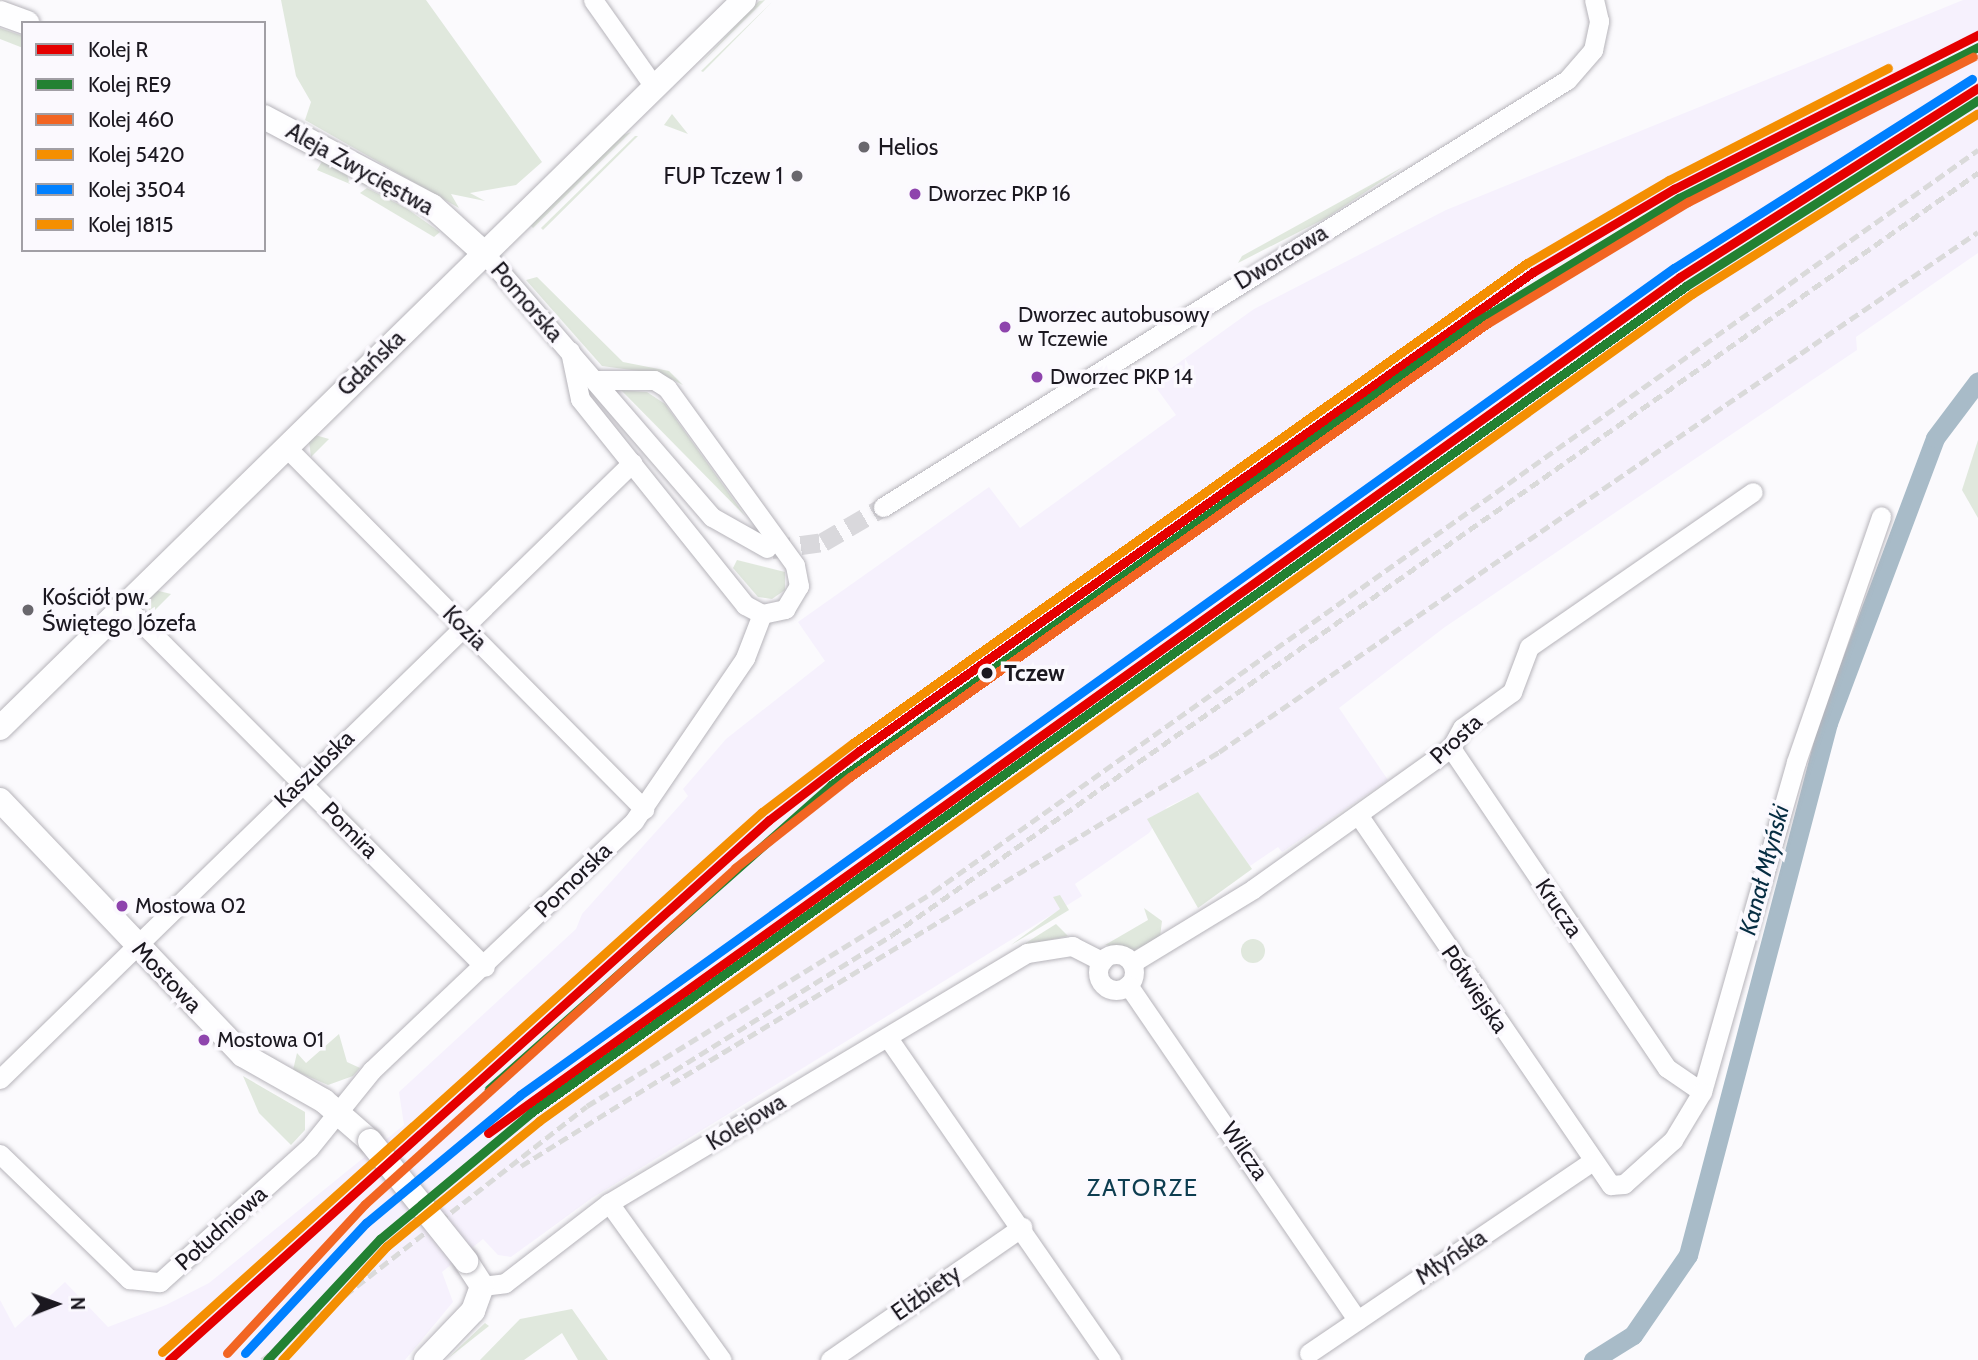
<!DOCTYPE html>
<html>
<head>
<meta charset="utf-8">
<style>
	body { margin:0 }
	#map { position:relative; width:1978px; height:1360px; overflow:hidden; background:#fbfafd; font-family:Cabin,sans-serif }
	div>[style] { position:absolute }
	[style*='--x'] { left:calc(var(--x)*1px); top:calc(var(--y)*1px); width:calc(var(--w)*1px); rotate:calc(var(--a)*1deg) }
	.built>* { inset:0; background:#f6f1fd }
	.green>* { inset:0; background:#e0e8dd }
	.round { border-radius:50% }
	.canal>* { height:19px; margin:-9.5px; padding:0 9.5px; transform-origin:9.5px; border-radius:9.5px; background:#a8bbc8 }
	.minor-tunnel>* { height:19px; margin-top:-9.5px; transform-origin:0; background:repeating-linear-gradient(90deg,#d9d8dc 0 19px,transparent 0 29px) }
	.roads { filter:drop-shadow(0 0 2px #b6b4ba) drop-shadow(0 0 2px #b6b4ba) }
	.minor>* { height:19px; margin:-9.5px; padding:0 9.5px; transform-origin:9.5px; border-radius:9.5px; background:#fefeff }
	.minor>.ring { margin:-9.5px; padding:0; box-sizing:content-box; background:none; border:19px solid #fefeff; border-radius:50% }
	.tertiary>* { height:24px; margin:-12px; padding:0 12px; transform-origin:12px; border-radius:12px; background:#fefeff }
	.rail>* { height:5px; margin-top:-2.5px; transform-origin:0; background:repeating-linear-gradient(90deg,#dadada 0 10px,transparent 0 15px) }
	.bridges { filter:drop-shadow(0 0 2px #b6b4ba) drop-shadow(0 0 2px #b6b4ba) }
	.tertiary-bridge>* { height:24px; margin:-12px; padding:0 12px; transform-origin:12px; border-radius:12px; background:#fefeff }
	.rail-1>* { height:9px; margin:-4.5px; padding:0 4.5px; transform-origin:4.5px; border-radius:4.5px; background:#e50000 }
	.rail-2>* { height:9px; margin:-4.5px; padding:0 4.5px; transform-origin:4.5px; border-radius:4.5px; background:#238132 }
	.rail-3>* { height:9px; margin:-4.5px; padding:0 4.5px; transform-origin:4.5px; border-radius:4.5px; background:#f26522 }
	.rail-4>* { height:9px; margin:-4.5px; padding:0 4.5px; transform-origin:4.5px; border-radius:4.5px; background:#f48f02 }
	.rail-5>* { height:9px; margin:-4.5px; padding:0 4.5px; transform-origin:4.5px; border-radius:4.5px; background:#0080ff }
	.rail-6>* { height:9px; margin:-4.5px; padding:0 4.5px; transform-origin:4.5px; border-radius:4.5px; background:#f48f02 }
	.dots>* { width:19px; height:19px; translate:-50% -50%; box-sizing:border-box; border:4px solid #fbf9fe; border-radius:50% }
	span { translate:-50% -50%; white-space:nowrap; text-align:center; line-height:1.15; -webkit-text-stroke:7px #fbf9fe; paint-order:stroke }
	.bus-label { font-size:21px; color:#1b1820 }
	.left { translate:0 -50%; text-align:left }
	.poi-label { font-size:23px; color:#1b1820 }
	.right { translate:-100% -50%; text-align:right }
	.street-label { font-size:23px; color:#1b1820 }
	.stop-label { font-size:23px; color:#1b1820; font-weight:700 }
	.water-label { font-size:24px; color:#062d42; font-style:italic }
	.neighbourhood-label { font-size:24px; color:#0d3d50; letter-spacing:2px }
	.legend { position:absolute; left:21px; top:21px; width:245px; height:231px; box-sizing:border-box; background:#fbf9fe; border:2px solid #a19fa5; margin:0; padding:9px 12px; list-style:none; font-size:21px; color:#1b1820 }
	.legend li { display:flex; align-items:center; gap:14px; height:35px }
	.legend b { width:35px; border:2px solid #a19fa5 }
	.north { position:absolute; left:21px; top:1269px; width:70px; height:70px; -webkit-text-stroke:5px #fbf9fe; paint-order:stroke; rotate:89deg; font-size:19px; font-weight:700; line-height:28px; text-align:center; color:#1b1820 }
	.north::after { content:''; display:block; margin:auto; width:24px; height:32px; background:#1b1820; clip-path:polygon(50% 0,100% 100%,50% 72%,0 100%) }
</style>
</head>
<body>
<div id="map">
	<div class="built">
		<i style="clip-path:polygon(1963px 0,1978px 0,1978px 253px,1856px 337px,1857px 350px,1445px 627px,1339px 708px,1388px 780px,1282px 852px,1278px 847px,1250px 866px,1198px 792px,1167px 807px,1149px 833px,1075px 884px,1082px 896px,592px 1198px,511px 1257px,498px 1255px,483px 1239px,442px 1272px,453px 1302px,405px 1360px,0 1360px,0 1300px,15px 1328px,65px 1282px,108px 1327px,166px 1305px,209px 1283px,404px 1125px,399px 1092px,576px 929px,582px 914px,688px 796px,683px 789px,726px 739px,825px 661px,798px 622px,989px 487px,1020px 528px,1176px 415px,1152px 382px,1254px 309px,1446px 210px)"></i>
	</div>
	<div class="green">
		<i style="clip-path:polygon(281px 0,426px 0,542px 162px,516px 185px,470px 193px,485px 201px,451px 194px,459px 208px,305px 120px,311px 102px,296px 76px)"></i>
		<i style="clip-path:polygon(765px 0,698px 66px,759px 1px)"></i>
		<i style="clip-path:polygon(773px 1px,703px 72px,701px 71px)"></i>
		<i style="clip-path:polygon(0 28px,23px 36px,23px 48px,0 39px)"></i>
		<i style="clip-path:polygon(672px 114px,688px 134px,664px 125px)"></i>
		<i style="clip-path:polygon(631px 132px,533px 228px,530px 225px,621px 136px)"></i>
		<i style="clip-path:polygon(635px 136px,638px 136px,543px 230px,541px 228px)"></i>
		<i style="clip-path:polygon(324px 158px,346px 172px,350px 184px,317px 170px)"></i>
		<i style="clip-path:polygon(1403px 167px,1328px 217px,1238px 263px,1242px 256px)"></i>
		<i style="clip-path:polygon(367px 188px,406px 208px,440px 232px,434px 237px,360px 193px)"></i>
		<i style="clip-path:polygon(537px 277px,623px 362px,669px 371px,683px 385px,661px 374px,602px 366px,526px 280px)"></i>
		<i style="clip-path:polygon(621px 390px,647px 392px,665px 404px,746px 517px)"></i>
		<i style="clip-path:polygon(315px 435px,329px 439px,311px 457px,309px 441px)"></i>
		<i style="clip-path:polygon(1978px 440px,1978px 518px,1962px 490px)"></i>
		<i style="clip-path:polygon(737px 560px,785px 572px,785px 590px,772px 599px,758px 597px,733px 568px)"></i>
		<i style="clip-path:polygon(155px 590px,171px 594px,150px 615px,147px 602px)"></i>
		<i style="clip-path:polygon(1198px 792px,1252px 869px,1198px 908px,1147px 819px)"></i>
		<i style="clip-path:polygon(1060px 895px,1069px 910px,1011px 945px,1060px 909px,1053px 897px)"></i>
		<i style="clip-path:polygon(1144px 908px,1162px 921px,1160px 937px,1135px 950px,1105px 945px,1148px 920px)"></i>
		<i style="clip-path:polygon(1056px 924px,1068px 936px,1021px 946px)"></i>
		<i class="round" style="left:1241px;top:939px;width:24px;height:24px"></i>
		<i style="clip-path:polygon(339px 1034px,347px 1062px,360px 1068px,353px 1076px,328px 1085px,293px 1070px,297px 1053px,306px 1063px)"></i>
		<i style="clip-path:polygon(243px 1076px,305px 1112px,305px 1130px,291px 1145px,259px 1113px)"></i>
		<i style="clip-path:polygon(572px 1309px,608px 1360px,578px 1360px,562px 1333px,524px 1360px,480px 1360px,520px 1319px)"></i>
		<i style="clip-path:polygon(485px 1323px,489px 1326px,446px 1360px,467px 1340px)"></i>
	</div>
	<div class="canal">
		<i style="--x:1593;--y:1360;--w:47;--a:-32"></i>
		<i style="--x:1633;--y:1335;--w:97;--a:-55.5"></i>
		<i style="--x:1688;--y:1255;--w:550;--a:-75.26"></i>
		<i style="--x:1828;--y:723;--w:304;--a:-69.4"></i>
		<i style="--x:1935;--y:438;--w:71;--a:-53"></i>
	</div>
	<div class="minor-tunnel">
		<i style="--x:772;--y:549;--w:51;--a:-7.8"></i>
		<i style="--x:823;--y:542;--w:69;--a:-30.3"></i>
	</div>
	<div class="roads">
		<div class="minor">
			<i style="--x:593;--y:0;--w:108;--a:54.8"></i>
			<i style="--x:484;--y:253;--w:349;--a:49.2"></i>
			<i style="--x:712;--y:517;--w:63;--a:29.4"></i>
			<i style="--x:570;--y:351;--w:49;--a:78.2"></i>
			<i style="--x:580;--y:399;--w:264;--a:51.3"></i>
			<i style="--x:745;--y:605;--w:19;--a:28"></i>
			<i style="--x:762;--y:614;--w:24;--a:-12"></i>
			<i style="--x:785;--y:609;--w:27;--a:-59"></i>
			<i style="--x:799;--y:586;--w:21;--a:-101"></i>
			<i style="--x:795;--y:565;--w:218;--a:-125.9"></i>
			<i style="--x:667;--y:388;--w:15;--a:-148"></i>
			<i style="--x:654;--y:380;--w:59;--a:180"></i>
			<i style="--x:285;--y:446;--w:511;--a:45.32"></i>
			<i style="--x:883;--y:507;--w:806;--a:-31.98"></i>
			<i style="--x:1567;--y:80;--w:40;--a:-49"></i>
			<i style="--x:1593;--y:50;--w:30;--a:-78"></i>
			<i style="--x:1599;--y:21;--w:22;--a:-103"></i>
			<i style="--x:124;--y:605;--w:511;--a:45.08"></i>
			<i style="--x:1451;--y:748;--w:386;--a:56"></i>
			<i style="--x:1667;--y:1068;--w:42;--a:34.4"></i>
			<i style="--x:1702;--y:1092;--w:343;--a:-74.1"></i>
			<i style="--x:1796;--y:762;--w:260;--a:-70.9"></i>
			<i style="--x:1359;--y:816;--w:447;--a:55.7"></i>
			<i style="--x:1611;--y:1185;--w:13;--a:-4"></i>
			<i style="--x:1624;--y:1184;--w:66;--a:-41.9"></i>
			<i style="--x:1673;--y:1140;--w:56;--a:-58.9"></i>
			<i class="ring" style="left:1098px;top:954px;width:17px;height:17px"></i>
			<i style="--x:1132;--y:963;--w:142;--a:-31.4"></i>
			<i style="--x:1253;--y:889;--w:243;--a:-35.5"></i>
			<i style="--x:1451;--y:748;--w:23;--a:-61"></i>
			<i style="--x:1462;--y:728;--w:62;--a:-35.8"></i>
			<i style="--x:1512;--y:692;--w:48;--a:-69.3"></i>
			<i style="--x:1529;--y:647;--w:272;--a:-34.7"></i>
			<i style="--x:1128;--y:985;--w:406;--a:55.6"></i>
			<i style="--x:888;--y:1038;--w:392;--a:55.3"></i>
			<i style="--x:0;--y:1079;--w:883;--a:-44.27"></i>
			<i style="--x:0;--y:1154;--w:180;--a:44.1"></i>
			<i style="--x:129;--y:1279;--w:31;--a:6"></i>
			<i style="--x:160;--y:1282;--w:200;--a:-42"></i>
			<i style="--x:309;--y:1148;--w:100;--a:-51.1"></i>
			<i style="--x:372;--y:1070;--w:361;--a:-43.5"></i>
			<i style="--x:634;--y:821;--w:197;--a:-55.7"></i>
			<i style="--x:745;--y:658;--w:47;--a:-68.9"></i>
			<i style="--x:609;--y:1203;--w:193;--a:54.3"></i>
			<i style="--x:482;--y:1286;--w:23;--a:-7"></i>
			<i style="--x:505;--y:1283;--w:131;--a:-37.6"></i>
			<i style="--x:609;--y:1203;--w:487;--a:-30.9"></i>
			<i style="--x:1027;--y:953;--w:46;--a:-8.8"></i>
			<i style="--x:1072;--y:946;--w:34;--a:27"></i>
			<i style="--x:1309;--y:1353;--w:343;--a:-34.1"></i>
			<i style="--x:830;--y:1360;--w:234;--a:-34.7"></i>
		</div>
		<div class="tertiary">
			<i style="--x:0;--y:13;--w:29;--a:20"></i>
			<i style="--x:264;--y:117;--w:190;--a:27.9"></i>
			<i style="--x:432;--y:206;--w:70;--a:42.1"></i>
			<i style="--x:0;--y:728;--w:1041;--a:-44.38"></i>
			<i style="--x:0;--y:800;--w:352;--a:46.4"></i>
			<i style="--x:243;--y:1055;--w:93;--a:29.6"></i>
			<i style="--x:324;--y:1101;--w:61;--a:41"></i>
			<i style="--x:426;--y:1360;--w:68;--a:-46.2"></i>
			<i style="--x:473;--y:1311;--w:27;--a:-70"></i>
			<i style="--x:482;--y:1286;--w:30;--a:-123"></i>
		</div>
	</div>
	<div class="rail">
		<i style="--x:671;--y:1084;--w:641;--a:-31.21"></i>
		<i style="--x:1219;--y:752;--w:920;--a:-34.42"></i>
		<i style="--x:476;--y:1102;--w:483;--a:-41.5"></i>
		<i style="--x:838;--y:782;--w:783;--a:-35.64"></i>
		<i style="--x:1474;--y:326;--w:241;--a:-31.5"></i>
		<i style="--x:1680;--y:200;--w:334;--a:-26.9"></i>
		<i style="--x:521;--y:1166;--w:437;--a:-31.9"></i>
		<i style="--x:892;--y:935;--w:1327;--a:-35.06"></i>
		<i style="--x:262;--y:1360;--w:412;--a:-38"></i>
		<i style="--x:587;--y:1106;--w:407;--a:-31.7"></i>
		<i style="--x:933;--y:892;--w:1282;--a:-35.38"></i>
	</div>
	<div class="bridges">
		<div class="tertiary-bridge">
			<i style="--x:370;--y:1141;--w:154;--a:51.3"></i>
		</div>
	</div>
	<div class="rail-1">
		<i style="--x:488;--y:1133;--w:1468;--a:-35.68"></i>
		<i style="--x:1680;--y:277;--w:353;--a:-32.4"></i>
		<i style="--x:169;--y:1360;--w:807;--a:-41.99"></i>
		<i style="--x:769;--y:820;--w:113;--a:-37.5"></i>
		<i style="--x:859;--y:751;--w:827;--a:-35.4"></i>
		<i style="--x:1533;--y:272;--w:164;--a:-30.5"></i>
		<i style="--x:1674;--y:189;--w:341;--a:-26.9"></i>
	</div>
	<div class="rail-2">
		<i style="--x:489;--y:1089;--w:458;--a:-41.6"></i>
		<i style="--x:831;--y:785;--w:790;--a:-35.68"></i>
		<i style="--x:1473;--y:324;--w:241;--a:-31.5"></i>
		<i style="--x:1679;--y:198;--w:335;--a:-26.8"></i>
		<i style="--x:267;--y:1360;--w:166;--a:-47"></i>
		<i style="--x:380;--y:1239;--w:198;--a:-39.9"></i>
		<i style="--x:532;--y:1112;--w:1419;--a:-35.59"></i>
		<i style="--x:1686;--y:286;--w:346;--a:-32.5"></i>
	</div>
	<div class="rail-3">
		<i style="--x:227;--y:1353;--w:203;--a:-47.2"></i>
		<i style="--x:365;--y:1204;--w:500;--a:-42.2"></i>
		<i style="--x:735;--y:868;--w:147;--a:-38.4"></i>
		<i style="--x:850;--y:777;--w:783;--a:-35.44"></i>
		<i style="--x:1488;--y:323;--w:234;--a:-31.2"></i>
		<i style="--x:1688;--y:202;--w:320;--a:-27"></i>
	</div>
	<div class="rail-4">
		<i style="--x:162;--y:1352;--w:807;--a:-41.99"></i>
		<i style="--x:762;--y:812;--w:114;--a:-37.2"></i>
		<i style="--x:853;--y:743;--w:827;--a:-35.46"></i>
		<i style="--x:1527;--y:263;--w:164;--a:-30.3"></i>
		<i style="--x:1669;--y:180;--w:246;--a:-27.1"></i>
	</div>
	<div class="rail-5">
		<i style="--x:245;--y:1353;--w:178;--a:-47.1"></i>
		<i style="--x:366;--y:1223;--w:200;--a:-39.7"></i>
		<i style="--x:520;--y:1095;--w:1420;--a:-35.63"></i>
		<i style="--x:1674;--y:268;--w:353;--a:-32.4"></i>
	</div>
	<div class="rail-6">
		<i style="--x:282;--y:1360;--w:155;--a:-47.4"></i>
		<i style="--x:387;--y:1246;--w:197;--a:-39.4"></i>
		<i style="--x:539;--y:1121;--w:1419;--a:-35.65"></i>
		<i style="--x:1692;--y:294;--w:338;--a:-32.3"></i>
	</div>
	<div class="dots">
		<i style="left:864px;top:147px;background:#69676d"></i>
		<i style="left:797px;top:176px;background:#69676d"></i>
		<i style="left:915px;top:194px;background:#8e44ad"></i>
		<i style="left:1005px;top:327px;background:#8e44ad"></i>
		<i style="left:1037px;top:377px;background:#8e44ad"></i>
		<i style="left:28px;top:610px;background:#69676d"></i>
		<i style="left:987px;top:673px;background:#1b1820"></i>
		<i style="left:122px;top:906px;background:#8e44ad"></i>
		<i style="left:204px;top:1040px;background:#8e44ad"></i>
	</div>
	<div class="bus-label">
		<span class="left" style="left:928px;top:194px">Dworzec PKP 16</span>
		<span class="left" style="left:1018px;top:327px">Dworzec autobusowy<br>w Tczewie</span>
		<span class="left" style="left:1050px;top:377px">Dworzec PKP 14</span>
		<span class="left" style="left:135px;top:906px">Mostowa 02</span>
		<span class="left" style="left:217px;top:1040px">Mostowa 01</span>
	</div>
	<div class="poi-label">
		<span class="left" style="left:878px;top:147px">Helios</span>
		<span class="right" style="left:783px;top:176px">FUP Tczew 1</span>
		<span class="left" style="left:42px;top:610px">Kościół pw.<br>Świętego Józefa</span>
	</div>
	<div class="street-label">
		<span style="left:360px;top:169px;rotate:29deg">Aleja Zwycięstwa</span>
		<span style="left:1281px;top:257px;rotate:-31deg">Dworcowa</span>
		<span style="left:527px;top:302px;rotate:49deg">Pomorska</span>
		<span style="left:371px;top:363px;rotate:-44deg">Gdańska</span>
		<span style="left:465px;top:628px;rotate:45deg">Kozia</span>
		<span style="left:1456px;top:739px;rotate:-43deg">Prosta</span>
		<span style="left:314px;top:769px;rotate:-44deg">Kaszubska</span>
		<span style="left:350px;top:830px;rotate:45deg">Pomira</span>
		<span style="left:573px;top:880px;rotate:-44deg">Pomorska</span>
		<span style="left:1559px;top:908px;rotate:56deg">Krucza</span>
		<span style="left:167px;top:977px;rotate:46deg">Mostowa</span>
		<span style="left:1475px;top:989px;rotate:56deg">Półwiejska</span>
		<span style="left:746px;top:1122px;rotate:-31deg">Kolejowa</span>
		<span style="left:1245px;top:1151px;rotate:56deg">Wilcza</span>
		<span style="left:221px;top:1228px;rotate:-42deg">Południowa</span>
		<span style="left:1451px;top:1257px;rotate:-34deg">Młyńska</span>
		<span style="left:926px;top:1293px;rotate:-35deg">Elżbiety</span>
	</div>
	<div class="stop-label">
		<span class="left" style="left:1004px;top:673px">Tczew</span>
	</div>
	<div class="water-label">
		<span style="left:1764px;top:870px;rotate:-75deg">Kanał Młyński</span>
	</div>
	<div class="neighbourhood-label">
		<span style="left:1143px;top:1188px">ZATORZE</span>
	</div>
	<ul class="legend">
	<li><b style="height:9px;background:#e50000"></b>Kolej R</li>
	<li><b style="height:9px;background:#238132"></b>Kolej RE9</li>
	<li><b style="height:9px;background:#f26522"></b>Kolej 460</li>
	<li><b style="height:9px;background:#f48f02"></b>Kolej 5420</li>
	<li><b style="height:9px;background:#0080ff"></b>Kolej 3504</li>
	<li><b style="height:9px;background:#f48f02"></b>Kolej 1815</li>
	</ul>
	<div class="north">N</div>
</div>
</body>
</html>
